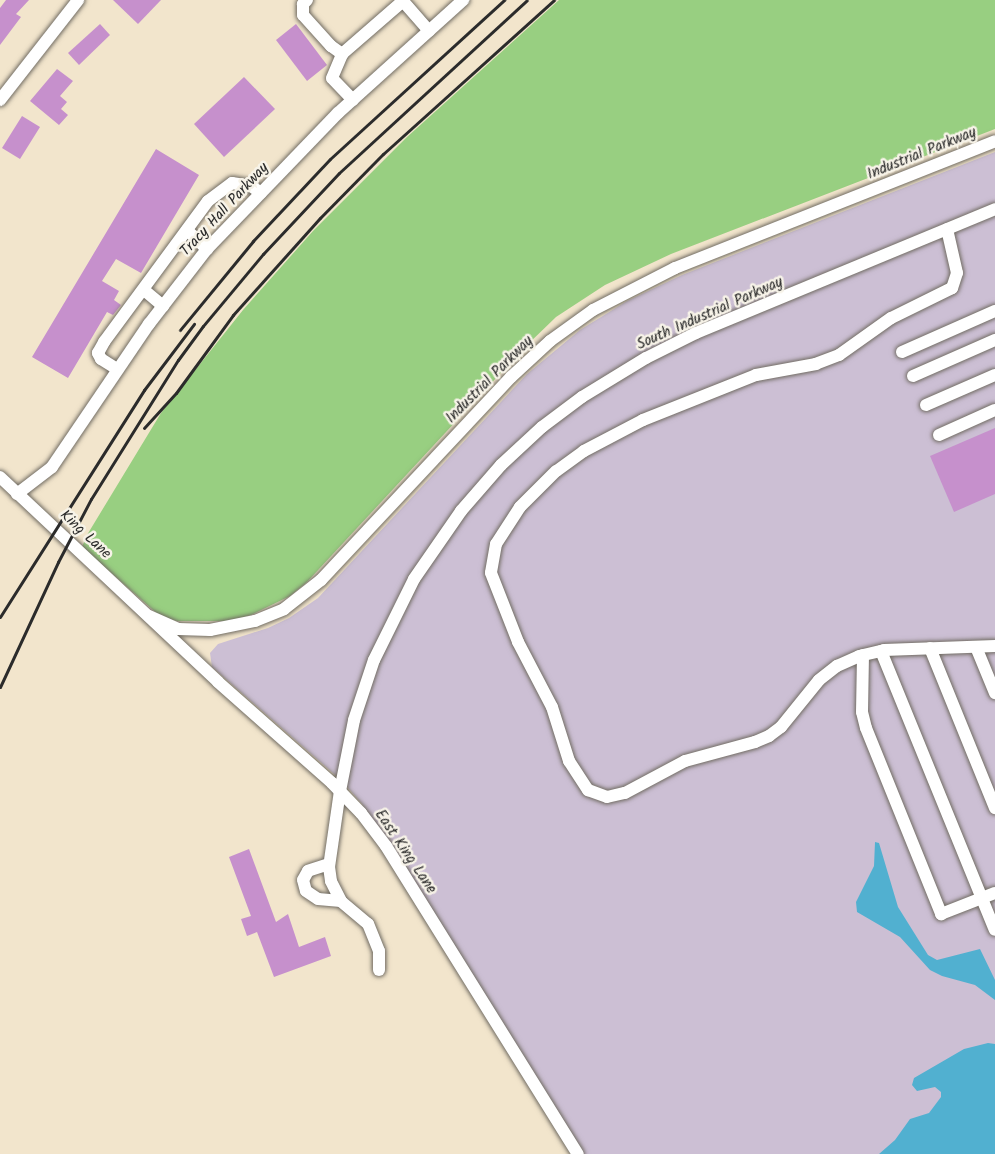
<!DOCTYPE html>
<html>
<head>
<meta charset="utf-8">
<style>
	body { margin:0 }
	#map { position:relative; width:995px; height:1154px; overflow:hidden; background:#f2e5cc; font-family:Kalam,sans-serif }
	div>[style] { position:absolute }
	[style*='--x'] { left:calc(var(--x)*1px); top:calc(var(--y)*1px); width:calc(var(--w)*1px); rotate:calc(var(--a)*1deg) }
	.industrial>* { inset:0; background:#ccbfd4 }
	.green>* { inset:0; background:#98cf81 }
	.water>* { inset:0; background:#51b0d0 }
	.building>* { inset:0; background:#c690cc }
	.roads { filter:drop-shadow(0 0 2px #716c63) drop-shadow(0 0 2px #716c63) }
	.minor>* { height:12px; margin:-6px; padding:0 6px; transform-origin:6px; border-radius:6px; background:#fff }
	.rail>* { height:3px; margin:-1.5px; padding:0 1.5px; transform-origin:1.5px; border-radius:1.5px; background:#2b2b2b }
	span { translate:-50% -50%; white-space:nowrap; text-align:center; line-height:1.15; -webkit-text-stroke:5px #f7f3e8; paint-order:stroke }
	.street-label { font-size:15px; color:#2b2b2b }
</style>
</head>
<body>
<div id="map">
	<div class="industrial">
		<i style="clip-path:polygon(995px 152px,995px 1154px,583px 1154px,362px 804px,342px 781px,212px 667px,210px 653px,218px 644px,268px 628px,289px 618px,318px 598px,527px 374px,580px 330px,627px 301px,682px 275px)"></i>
	</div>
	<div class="green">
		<i style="clip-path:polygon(559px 0,995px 0,995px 129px,671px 254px,605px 285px,556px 317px,523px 349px,307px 582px,290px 596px,251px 615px,229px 621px,177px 621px,161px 617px,82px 547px,87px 535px,161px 413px,243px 310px,313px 231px,407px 137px)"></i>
	</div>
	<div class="water">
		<i style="clip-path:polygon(875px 842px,879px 843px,898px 907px,928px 955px,937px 960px,980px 949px,995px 980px,995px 1000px,975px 985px,942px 976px,930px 970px,900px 937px,857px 912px,856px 902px,874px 866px)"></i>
		<i style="clip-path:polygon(988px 1043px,995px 1044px,995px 1154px,879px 1154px,895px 1140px,910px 1119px,929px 1113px,941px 1097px,941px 1092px,935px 1087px,917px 1091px,912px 1085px,914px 1078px,964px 1049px)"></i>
	</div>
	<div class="building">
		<i style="clip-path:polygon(6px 0,29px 0,16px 14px,21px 17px,0 45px,0 8px)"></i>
		<i style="clip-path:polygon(113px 0,161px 0,138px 24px)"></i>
		<i style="clip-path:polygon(100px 24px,110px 35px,79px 65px,68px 53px)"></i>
		<i style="clip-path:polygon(296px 24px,327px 65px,307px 81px,276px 40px)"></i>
		<i style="clip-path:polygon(57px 69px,73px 81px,60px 96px,67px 102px,61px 109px,68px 115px,59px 125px,30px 101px)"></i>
		<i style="clip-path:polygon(244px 77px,275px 109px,224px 157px,194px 124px)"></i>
		<i style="clip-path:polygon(22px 116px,40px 127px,20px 159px,2px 148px)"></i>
		<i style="clip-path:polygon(156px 149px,199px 175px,141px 273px,116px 259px,102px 281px,119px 291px,114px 300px,121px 305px,113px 315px,107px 312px,68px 378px,32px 357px)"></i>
		<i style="clip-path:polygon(995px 428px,995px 494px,954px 512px,930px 456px)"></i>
		<i style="clip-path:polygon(249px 849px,276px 922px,288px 914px,299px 947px,325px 937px,331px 956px,274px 977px,257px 932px,247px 936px,241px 919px,251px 916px,229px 857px)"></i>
	</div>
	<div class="roads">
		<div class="minor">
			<i style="--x:307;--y:0;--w:6;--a:135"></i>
			<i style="--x:303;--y:4;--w:11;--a:90"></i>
			<i style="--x:303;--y:15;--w:42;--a:47.9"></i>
			<i style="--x:331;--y:46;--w:14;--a:36"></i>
			<i style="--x:402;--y:0;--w:41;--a:48.9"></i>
			<i style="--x:0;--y:100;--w:127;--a:-52"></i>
			<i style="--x:353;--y:100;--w:30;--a:-134"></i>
			<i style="--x:332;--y:78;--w:26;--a:-67"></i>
			<i style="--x:342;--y:54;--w:81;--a:-41"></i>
			<i style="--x:947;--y:229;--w:45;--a:77.2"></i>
			<i style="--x:957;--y:273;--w:16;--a:108"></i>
			<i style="--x:952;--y:288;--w:68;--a:153.8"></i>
			<i style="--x:891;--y:318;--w:64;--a:144.6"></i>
			<i style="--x:839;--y:355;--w:25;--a:159"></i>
			<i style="--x:816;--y:364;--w:61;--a:169.6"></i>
			<i style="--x:756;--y:375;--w:122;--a:158.3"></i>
			<i style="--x:643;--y:420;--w:67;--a:152.3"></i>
			<i style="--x:584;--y:451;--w:34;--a:144"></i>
			<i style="--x:556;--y:471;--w:51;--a:135"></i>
			<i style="--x:520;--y:507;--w:44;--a:123"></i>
			<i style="--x:496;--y:544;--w:29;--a:100"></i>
			<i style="--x:491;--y:573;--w:74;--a:68.6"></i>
			<i style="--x:518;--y:642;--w:73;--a:62.4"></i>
			<i style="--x:552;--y:707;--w:57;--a:72.5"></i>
			<i style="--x:569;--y:761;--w:35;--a:57"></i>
			<i style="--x:588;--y:790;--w:20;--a:20"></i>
			<i style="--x:607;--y:797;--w:18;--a:-13"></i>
			<i style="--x:625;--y:793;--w:68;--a:-28.1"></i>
			<i style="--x:685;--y:761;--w:73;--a:-15.2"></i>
			<i style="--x:755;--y:742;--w:15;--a:-23"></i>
			<i style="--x:769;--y:736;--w:15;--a:-37"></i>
			<i style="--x:781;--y:727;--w:60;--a:-51"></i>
			<i style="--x:819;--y:680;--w:23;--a:-38"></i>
			<i style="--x:837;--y:666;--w:24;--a:-24"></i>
			<i style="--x:859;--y:656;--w:26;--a:-13"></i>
			<i style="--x:884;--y:650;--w:111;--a:-2.1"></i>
			<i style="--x:187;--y:230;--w:28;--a:44"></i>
			<i style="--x:144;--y:290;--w:25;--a:40"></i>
			<i style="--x:902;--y:352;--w:102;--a:-23.8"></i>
			<i style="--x:117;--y:369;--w:19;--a:-148"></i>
			<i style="--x:101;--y:359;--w:7;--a:-117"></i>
			<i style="--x:98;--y:353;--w:13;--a:-61"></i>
			<i style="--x:104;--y:342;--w:175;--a:-53.6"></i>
			<i style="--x:208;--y:201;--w:30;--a:-37"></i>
			<i style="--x:232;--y:183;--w:19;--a:9"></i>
			<i style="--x:251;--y:186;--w:12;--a:35"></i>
			<i style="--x:913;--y:376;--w:90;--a:-23.7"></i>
			<i style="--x:926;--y:405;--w:75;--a:-23.5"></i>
			<i style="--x:939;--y:435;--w:61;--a:-24.1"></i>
			<i style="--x:0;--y:477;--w:299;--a:43.2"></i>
			<i style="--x:218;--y:682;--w:152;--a:41.5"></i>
			<i style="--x:332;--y:783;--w:42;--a:46"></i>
			<i style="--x:361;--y:813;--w:41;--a:52.9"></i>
			<i style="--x:386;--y:846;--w:363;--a:58.1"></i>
			<i style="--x:17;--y:494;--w:44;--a:-37.6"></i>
			<i style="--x:52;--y:467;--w:173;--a:-55.9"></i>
			<i style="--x:149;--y:324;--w:95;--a:-52.3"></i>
			<i style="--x:207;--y:249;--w:189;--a:-46.1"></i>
			<i style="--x:338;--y:113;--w:169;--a:-42.1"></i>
			<i style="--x:149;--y:616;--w:32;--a:24"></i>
			<i style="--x:178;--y:629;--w:32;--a:2"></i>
			<i style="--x:210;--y:630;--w:46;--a:-11.3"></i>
			<i style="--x:255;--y:621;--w:31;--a:-22"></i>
			<i style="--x:284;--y:609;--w:47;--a:-38.1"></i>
			<i style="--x:321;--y:580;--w:278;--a:-46.9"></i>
			<i style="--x:511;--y:377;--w:53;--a:-42.7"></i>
			<i style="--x:550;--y:341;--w:53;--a:-35.8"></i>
			<i style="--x:593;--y:310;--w:92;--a:-27.1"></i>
			<i style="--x:675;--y:268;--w:344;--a:-21.6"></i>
			<i style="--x:976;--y:647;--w:50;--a:67.6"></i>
			<i style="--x:930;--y:648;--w:173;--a:67.9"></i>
			<i style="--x:881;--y:651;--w:301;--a:67.8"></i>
			<i style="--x:863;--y:655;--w:57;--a:91"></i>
			<i style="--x:862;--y:712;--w:16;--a:76"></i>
			<i style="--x:866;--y:728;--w:201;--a:68"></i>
			<i style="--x:941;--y:914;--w:58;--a:-21.3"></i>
			<i style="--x:329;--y:864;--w:22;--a:162"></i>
			<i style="--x:308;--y:871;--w:10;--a:119"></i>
			<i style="--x:303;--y:880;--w:11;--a:75"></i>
			<i style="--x:306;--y:891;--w:14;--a:34"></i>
			<i style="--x:318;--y:899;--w:23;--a:5"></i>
			<i style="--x:379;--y:970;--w:19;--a:-90"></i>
			<i style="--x:379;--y:951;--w:29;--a:-112"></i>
			<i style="--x:368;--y:924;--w:35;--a:-140"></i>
			<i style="--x:341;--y:901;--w:22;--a:-117"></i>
			<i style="--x:331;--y:881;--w:14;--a:-98"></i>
			<i style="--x:329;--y:867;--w:77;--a:-81.8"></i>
			<i style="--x:340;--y:791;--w:72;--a:-78.8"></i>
			<i style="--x:354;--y:720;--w:63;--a:-71.6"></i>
			<i style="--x:374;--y:660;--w:90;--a:-63.7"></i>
			<i style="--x:414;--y:579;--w:83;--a:-55.3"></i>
			<i style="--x:461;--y:511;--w:61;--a:-49"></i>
			<i style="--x:501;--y:465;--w:56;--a:-42.8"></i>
			<i style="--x:542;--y:427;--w:50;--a:-36.9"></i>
			<i style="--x:582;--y:397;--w:75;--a:-31.4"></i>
			<i style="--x:646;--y:358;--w:56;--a:-26.6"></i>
			<i style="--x:696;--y:333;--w:324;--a:-22.5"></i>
		</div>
	</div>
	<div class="rail">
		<i style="--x:180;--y:330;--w:115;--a:-50.6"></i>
		<i style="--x:253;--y:241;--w:112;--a:-46.8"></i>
		<i style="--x:330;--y:159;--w:236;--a:-42.4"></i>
		<i style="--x:144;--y:428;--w:47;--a:-47.6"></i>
		<i style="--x:176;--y:393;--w:97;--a:-53.8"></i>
		<i style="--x:233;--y:315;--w:130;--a:-48.1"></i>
		<i style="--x:320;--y:218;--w:90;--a:-45.5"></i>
		<i style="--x:383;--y:154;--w:230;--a:-42"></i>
		<i style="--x:0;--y:617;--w:269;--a:-57.6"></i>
		<i style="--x:144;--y:390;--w:83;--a:-52.9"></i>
		<i style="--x:0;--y:687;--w:138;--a:-65.1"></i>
		<i style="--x:58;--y:562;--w:71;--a:-62.4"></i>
		<i style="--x:91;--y:499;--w:164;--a:-58"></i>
		<i style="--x:178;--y:360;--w:42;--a:-53.7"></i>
		<i style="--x:203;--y:326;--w:94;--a:-50.2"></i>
		<i style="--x:263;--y:254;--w:111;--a:-46.8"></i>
		<i style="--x:339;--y:173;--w:255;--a:-42.6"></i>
	</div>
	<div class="street-label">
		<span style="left:922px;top:154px;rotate:-22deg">Industrial Parkway</span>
		<span style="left:225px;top:210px;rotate:-47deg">Tracy Hall Parkway</span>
		<span style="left:710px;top:314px;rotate:-24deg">South Industrial Parkway</span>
		<span style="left:490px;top:380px;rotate:-45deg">Industrial Parkway</span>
		<span style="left:85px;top:535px;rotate:43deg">King Lane</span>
		<span style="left:405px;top:852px;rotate:56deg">East King Lane</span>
	</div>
</div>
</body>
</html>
